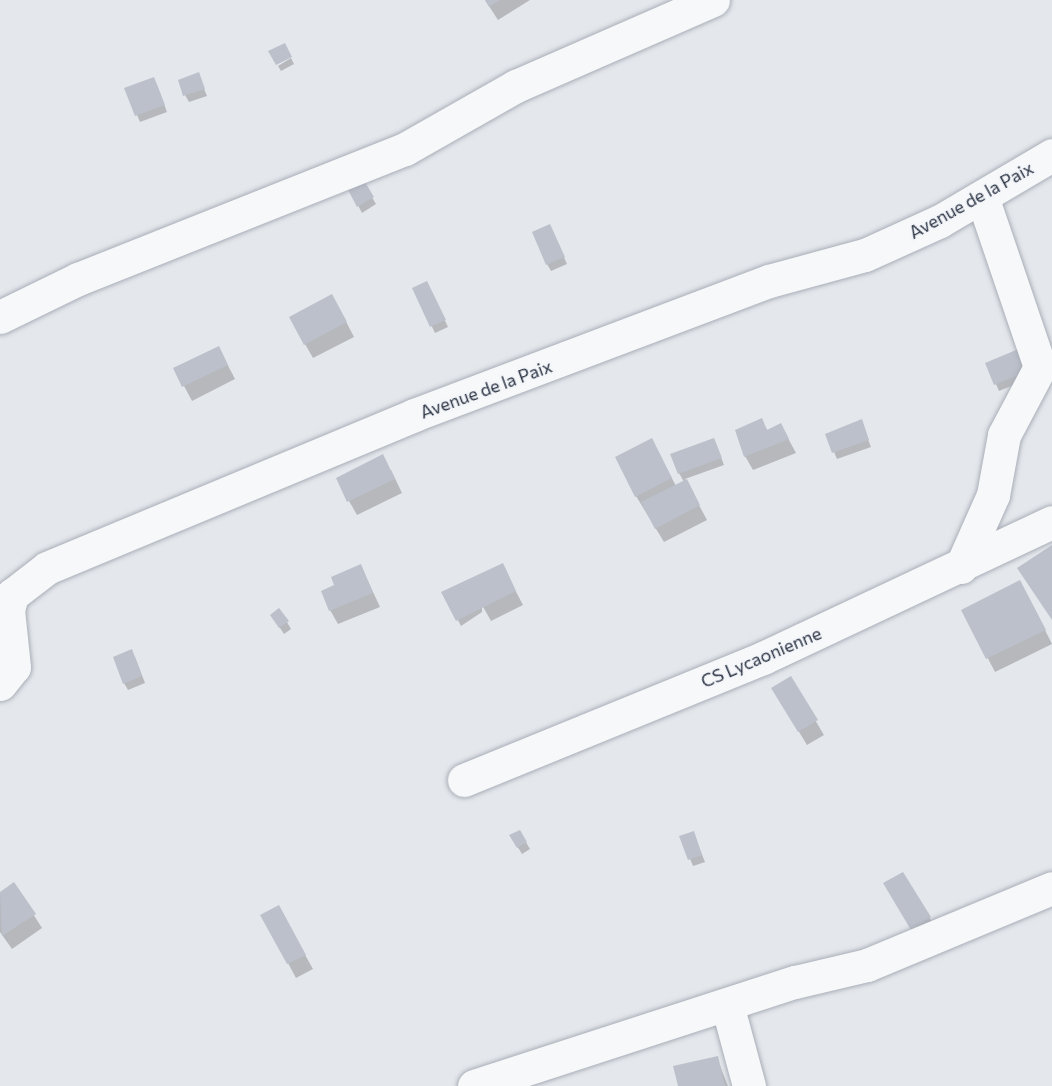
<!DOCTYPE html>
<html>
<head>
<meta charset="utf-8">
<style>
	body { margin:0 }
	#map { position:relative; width:1052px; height:1086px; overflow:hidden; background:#e4e7ec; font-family:Commissioner,sans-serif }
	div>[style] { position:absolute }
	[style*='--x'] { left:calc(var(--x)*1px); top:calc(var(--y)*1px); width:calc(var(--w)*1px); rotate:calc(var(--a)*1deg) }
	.shadow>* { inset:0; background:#0003 }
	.building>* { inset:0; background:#bbc0ca }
	.roads { filter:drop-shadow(0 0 2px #a9aeb7) drop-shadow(0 0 2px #a9aeb7) }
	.street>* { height:33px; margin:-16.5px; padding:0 16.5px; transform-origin:16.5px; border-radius:16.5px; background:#f7f8fa }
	span { translate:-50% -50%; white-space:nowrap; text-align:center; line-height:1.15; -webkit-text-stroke:4.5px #f4f6f9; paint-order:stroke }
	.street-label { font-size:18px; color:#2b3445 }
</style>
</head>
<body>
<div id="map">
	<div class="shadow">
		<i style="clip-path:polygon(485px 0,530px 0,498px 20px)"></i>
		<i style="clip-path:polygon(291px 58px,294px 64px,281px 71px,278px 66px)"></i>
		<i style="clip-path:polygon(198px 74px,207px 96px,189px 102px,185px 95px)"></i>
		<i style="clip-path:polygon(157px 85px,167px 112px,140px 122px,137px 115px)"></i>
		<i style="clip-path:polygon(361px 179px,376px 204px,362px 213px,348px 186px)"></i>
		<i style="clip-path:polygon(553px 233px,567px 264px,551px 271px,547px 264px)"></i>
		<i style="clip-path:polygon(414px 289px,430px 289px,448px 327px,435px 333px)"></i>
		<i style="clip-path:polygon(340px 310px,354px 337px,313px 358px,305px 344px)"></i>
		<i style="clip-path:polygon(219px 348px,235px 379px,192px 401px,175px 369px)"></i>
		<i style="clip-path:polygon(987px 364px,1033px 377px,999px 391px)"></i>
		<i style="clip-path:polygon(761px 420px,768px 431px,781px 425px,796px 453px,753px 470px,745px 456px)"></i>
		<i style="clip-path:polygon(861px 421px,871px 447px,837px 459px,834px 452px)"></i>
		<i style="clip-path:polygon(717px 447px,724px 465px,685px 479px,707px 520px,664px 542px,636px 496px,659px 454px,676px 486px,684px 482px,679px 473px)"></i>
		<i style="clip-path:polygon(391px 470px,402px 493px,357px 515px,349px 501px)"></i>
		<i style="clip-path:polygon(502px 565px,523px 605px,491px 621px,482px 605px,482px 612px,461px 626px,443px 592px)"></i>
		<i style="clip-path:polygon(361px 566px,380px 607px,338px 624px,330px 610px,336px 586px)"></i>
		<i style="clip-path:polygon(1028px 596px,1052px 644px,995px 672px,963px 611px)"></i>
		<i style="clip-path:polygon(276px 622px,287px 622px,291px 629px,284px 634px)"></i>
		<i style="clip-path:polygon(135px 657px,145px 683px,128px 690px,124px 683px)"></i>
		<i style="clip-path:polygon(790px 678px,824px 735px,807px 745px,773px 689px)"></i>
		<i style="clip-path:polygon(520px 832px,530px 849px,522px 854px,511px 836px)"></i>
		<i style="clip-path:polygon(693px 832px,705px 862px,693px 866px,681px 837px)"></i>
		<i style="clip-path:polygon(903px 874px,938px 932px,920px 943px)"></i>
		<i style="clip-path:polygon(14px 884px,42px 928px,12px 949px,0 932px,0 894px)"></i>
		<i style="clip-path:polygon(262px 915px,286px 921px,313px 969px,296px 978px)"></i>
		<i style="clip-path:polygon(717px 1058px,728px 1086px,679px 1086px)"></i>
	</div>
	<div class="building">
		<i style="clip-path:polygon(485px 0,500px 0,489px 7px)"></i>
		<i style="clip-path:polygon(285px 43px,292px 57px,276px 65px,268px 51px)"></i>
		<i style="clip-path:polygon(199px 72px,205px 89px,183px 96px,178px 80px)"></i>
		<i style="clip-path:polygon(154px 77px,165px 105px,135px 116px,124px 88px)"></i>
		<i style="clip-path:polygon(362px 177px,374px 197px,357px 207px,346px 186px)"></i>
		<i style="clip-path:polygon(550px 224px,565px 257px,546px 265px,532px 232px)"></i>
		<i style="clip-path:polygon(427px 281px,446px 320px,430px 327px,412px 288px)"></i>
		<i style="clip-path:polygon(332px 294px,347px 322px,304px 345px,289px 317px)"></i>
		<i style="clip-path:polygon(219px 346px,228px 365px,182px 387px,173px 368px)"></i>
		<i style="clip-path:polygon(1021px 348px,1031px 370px,994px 385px,985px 363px)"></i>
		<i style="clip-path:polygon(762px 418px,767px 430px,781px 423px,789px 439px,744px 457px,735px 430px)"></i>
		<i style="clip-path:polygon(862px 419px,869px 440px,832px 453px,825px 434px)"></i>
		<i style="clip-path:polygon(652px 438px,672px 478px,635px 497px,615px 457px)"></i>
		<i style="clip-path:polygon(714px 438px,722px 458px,678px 474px,670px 454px)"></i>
		<i style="clip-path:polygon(383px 454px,395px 479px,347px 502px,336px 478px)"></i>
		<i style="clip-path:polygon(687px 479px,700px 505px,655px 529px,641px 502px)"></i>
		<i style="clip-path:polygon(1052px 545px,1052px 620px,1017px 568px)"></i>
		<i style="clip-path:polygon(503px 563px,516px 591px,456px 621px,441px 592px)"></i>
		<i style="clip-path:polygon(361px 564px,373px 593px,329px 611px,321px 591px,334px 585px,331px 577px)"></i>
		<i style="clip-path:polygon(1020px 580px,1046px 630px,986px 659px,961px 610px)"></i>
		<i style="clip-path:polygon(279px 608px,289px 621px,279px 628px,270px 615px)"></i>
		<i style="clip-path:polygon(132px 649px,142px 676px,123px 684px,113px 657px)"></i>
		<i style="clip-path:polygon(791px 676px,818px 720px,798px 732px,771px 688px)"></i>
		<i style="clip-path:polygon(520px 830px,527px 842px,517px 848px,509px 835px)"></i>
		<i style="clip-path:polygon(694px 831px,702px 855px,688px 860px,679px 836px)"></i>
		<i style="clip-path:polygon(903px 872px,931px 917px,911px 930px,883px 883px)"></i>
		<i style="clip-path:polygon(14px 882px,36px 914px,2px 936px,0 892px)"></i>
		<i style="clip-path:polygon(279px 905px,306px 955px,287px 964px,260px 915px)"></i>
		<i style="clip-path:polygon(718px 1056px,725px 1086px,678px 1086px,673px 1066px)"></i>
	</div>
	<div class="roads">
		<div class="street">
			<i style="--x:0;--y:317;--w:87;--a:-26"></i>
			<i style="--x:78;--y:279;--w:352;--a:-21.7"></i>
			<i style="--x:405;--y:149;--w:128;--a:-29.6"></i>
			<i style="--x:516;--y:86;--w:215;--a:-23.6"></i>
			<i style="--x:961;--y:567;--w:79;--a:-66"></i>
			<i style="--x:993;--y:495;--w:61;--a:-79.6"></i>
			<i style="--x:1004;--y:435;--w:77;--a:-62.1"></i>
			<i style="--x:1040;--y:367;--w:180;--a:-108.8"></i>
			<i style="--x:0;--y:684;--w:22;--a:-51"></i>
			<i style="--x:14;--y:667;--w:57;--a:-96"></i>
			<i style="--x:8;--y:610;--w:16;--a:-75"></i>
			<i style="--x:12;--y:595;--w:44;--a:-37.6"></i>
			<i style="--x:47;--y:568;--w:398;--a:-22.6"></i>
			<i style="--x:414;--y:415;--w:379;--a:-20.7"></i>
			<i style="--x:769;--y:281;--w:99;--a:-15.2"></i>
			<i style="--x:865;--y:255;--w:82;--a:-24.4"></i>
			<i style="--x:940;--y:221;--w:130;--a:-30.5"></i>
			<i style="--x:464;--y:780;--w:323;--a:-22.2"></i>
			<i style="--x:763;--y:658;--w:319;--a:-25.2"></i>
			<i style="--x:728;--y:1008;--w:81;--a:74.9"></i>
			<i style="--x:474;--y:1086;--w:337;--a:-18"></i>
			<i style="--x:795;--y:982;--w:74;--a:-13.3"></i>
			<i style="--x:867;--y:965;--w:200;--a:-22.6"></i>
		</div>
	</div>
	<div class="street-label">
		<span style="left:971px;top:200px;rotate:-29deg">Avenue de la Paix</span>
		<span style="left:486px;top:389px;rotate:-20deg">Avenue de la Paix</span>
		<span style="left:761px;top:657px;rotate:-23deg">CS Lycaonienne</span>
	</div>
</div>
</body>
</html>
